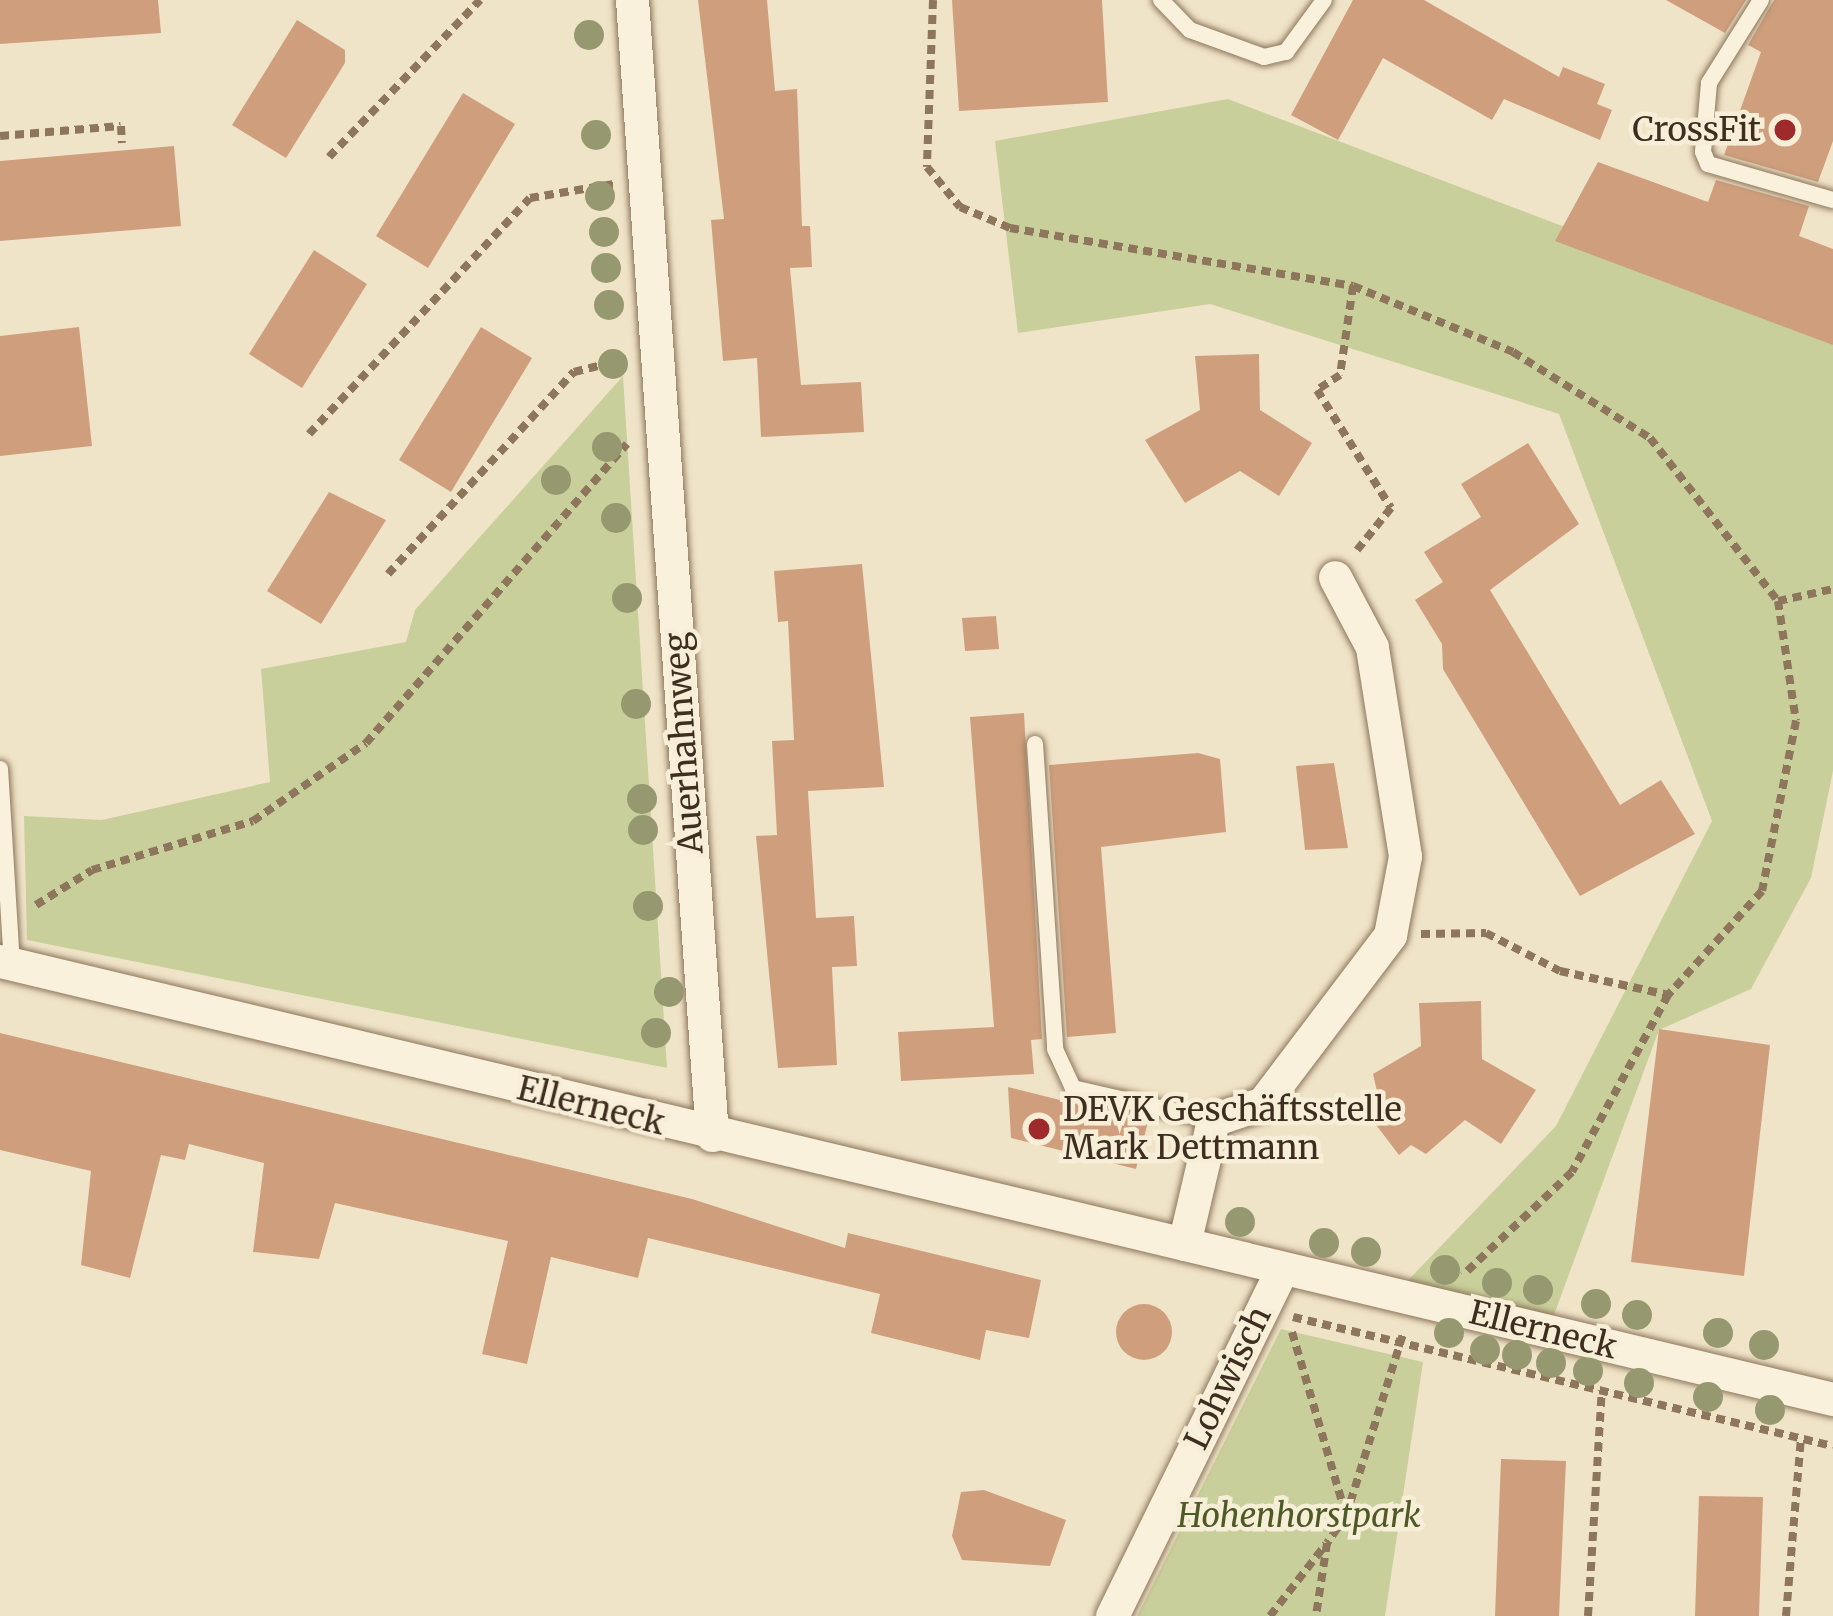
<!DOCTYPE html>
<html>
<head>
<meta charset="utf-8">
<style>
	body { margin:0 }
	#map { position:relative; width:1833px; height:1616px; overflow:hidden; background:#f0e4c8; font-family:Merriweather,serif }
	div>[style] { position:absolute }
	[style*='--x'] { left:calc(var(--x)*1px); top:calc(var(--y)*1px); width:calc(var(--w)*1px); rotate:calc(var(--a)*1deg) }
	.green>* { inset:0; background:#c9cf9b }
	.building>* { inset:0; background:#cf9f7d }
	.round { border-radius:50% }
	.path>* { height:8px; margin-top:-4px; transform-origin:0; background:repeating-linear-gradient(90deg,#8d765c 0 9px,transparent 0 15px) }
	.roads { filter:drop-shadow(0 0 3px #8d765c) drop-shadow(0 0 3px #8d765c) }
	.lane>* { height:16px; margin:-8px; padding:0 8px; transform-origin:8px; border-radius:8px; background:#faf1dc }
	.street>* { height:33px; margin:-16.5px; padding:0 16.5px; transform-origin:16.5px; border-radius:16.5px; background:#faf1dc }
	.trees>* { width:30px; height:30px; margin:-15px; border-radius:50%; background:#96986f }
	.dots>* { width:33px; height:33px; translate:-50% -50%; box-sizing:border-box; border:6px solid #f7eed8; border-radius:50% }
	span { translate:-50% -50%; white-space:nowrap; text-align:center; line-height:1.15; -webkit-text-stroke:9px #f7eed8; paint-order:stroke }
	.poi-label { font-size:33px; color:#3d2e20 }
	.right { translate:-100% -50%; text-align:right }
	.left { translate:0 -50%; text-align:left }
	.street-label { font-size:33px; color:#3d2e20 }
	.park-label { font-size:33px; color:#4d5a26; font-style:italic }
</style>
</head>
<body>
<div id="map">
	<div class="green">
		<i style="clip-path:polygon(1228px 99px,1833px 329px,1833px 771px,1811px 878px,1751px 989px,1659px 1030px,1548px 1331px,1395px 1294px,1556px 1126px,1712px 821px,1559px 414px,1210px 304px,1018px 333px,995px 141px)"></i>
		<i style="clip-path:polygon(623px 376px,667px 1068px,27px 940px,24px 816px,102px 820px,270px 782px,261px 669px,406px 642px,415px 610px)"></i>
		<i style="clip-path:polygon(1281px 1329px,1423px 1362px,1385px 1616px,1137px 1616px)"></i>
	</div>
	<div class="building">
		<i style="clip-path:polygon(0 0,158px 0,161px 33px,0 44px)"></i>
		<i style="clip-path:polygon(698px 0,767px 0,775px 91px,797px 89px,802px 226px,810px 226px,812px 267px,790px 268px,801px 385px,861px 382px,864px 432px,761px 437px,757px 358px,723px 361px,711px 220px,724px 219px)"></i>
		<i style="clip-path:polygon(952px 0,1102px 0,1108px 102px,959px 111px)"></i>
		<i style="clip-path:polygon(1353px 0,1424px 0,1559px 77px,1563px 67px,1605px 84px,1597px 104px,1612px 110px,1600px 140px,1504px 99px,1492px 120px,1383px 58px,1338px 140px,1291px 115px)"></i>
		<i style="clip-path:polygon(1666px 0,1746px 0,1725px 33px)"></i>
		<i style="clip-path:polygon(1774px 0,1833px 0,1833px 141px,1818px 182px,1724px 155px,1761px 52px,1748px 45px)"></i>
		<i style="clip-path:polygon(297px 20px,345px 50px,345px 63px,286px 158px,232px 125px)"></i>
		<i style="clip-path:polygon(463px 93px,515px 124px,428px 268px,376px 236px)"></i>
		<i style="clip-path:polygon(174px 146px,181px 226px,0 241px,0 161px)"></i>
		<i style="clip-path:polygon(1598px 162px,1708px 202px,1716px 180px,1809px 206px,1799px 236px,1833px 249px,1833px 345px,1555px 241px)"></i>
		<i style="clip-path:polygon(314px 250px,367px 284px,302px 388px,249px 354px)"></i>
		<i style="clip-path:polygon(79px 327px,92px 446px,0 456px,0 336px)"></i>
		<i style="clip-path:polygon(481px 327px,532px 358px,451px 492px,399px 460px)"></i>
		<i style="clip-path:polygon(1259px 354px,1260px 410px,1312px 443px,1279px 496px,1240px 471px,1185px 503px,1145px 440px,1200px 410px,1195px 356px)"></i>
		<i style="clip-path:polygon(1528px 443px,1579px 524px,1490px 590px,1620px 805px,1661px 780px,1695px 834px,1580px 896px,1443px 669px,1442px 644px,1415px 600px,1443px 582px,1424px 552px,1481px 517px,1461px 484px)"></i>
		<i style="clip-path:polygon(329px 492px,386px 520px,321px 624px,267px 591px)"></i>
		<i style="clip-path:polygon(862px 564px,884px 787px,808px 791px,816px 918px,854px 916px,857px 966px,832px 967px,837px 1065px,778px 1068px,756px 836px,777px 835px,772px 741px,794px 740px,788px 621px,778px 622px,774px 571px)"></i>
		<i style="clip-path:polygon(996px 616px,999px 649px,965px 651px,962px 618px)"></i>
		<i style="clip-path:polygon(1024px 713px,1042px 1039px,1031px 1040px,1034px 1074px,901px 1081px,898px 1032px,994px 1027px,970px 717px)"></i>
		<i style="clip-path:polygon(1198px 753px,1220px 759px,1226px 832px,1101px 847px,1116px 1033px,1067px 1037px,1049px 765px)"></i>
		<i style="clip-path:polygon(1334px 763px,1348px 848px,1305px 850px,1296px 766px)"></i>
		<i style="clip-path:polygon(1481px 1001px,1482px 1059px,1536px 1090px,1501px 1144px,1465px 1120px,1426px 1154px,1411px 1145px,1399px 1155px,1357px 1100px,1377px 1091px,1373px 1074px,1421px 1046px,1419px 1003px)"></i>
		<i style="clip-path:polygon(1659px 1029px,1770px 1045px,1744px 1276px,1631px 1262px)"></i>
		<i style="clip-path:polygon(0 1033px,692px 1199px,845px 1248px,848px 1233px,1041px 1280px,1029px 1338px,986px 1330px,980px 1360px,871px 1333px,880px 1294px,648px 1238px,638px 1278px,551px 1257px,527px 1364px,482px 1354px,508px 1241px,335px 1203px,319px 1259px,253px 1252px,264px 1163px,189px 1144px,185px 1160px,161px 1155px,130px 1278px,81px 1265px,91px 1171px,0 1150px)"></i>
		<i style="clip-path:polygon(1008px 1087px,1148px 1122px,1136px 1169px,1011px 1138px)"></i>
		<i class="round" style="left:1116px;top:1304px;width:56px;height:56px"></i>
		<i style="clip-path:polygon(1501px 1459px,1566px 1461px,1559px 1616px,1495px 1616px)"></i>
		<i style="clip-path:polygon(984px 1490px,1066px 1520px,1050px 1566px,962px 1560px,952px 1536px,961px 1492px)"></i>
		<i style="clip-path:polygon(1699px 1496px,1763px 1497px,1759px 1616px,1695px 1616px)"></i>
	</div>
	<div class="path">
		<i style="--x:933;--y:0;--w:167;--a:92.1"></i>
		<i style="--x:927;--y:167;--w:52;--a:50.5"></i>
		<i style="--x:960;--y:207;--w:54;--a:22.8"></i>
		<i style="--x:1010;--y:228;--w:348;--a:9.6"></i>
		<i style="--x:1353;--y:286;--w:173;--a:22.4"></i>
		<i style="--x:1513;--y:352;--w:162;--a:32.1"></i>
		<i style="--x:1650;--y:438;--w:207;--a:51.9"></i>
		<i style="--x:1778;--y:601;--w:121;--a:81.5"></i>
		<i style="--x:1796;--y:721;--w:173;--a:101.3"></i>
		<i style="--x:1762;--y:891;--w:140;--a:132.1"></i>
		<i style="--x:1668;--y:995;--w:201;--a:118.5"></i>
		<i style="--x:1572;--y:1172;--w:150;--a:136.6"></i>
		<i style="--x:0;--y:136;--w:121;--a:-4.7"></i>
		<i style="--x:121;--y:126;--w:17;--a:87"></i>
		<i style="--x:329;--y:157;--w:218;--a:-46.1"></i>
		<i style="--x:1353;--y:286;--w:90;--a:98.3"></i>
		<i style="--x:1340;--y:375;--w:27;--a:147"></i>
		<i style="--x:1317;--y:390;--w:139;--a:57.9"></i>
		<i style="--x:1391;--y:508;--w:54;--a:129"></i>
		<i style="--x:309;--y:434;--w:323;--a:-46.9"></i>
		<i style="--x:530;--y:198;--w:85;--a:-9.5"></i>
		<i style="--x:388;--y:574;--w:275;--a:-47.4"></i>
		<i style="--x:574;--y:372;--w:54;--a:-14"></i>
		<i style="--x:1778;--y:601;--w:56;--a:-12.3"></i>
		<i style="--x:36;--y:905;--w:66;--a:-32"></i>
		<i style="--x:92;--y:870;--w:168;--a:-16.9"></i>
		<i style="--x:253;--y:821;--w:137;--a:-34.6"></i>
		<i style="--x:366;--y:743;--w:397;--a:-48.9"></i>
		<i style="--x:1421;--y:934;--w:65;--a:-0.9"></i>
		<i style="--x:1486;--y:933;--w:83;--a:27.2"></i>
		<i style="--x:1560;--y:971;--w:111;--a:12.5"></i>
		<i style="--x:1293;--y:1317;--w:555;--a:13.44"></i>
		<i style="--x:1292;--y:1332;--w:192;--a:73.6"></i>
		<i style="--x:1346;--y:1516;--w:33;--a:125"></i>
		<i style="--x:1327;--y:1543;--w:74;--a:98.6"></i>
		<i style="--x:1346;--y:1516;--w:194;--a:-72.6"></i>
		<i style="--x:1270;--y:1616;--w:91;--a:-52.1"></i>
		<i style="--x:1588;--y:1616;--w:226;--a:-86.5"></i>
		<i style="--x:1786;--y:1616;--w:178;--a:-85.2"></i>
	</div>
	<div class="roads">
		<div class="lane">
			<i style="--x:1161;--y:0;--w:42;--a:46"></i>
			<i style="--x:1190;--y:30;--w:79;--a:20"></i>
			<i style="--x:1264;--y:57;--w:23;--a:-13"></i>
			<i style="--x:1286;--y:52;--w:64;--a:-53.8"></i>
			<i style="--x:1761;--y:0;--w:98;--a:122.1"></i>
			<i style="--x:1709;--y:83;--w:69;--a:95"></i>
			<i style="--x:1703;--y:152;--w:13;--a:67"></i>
			<i style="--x:1708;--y:164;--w:130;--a:16.1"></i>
			<i style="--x:1035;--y:744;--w:306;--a:86.2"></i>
			<i style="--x:1055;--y:1049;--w:43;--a:65.2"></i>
			<i style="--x:1073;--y:1088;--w:144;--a:12.9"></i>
			<i style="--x:0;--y:769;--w:195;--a:86.5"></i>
		</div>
		<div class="street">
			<i style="--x:632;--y:0;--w:1138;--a:85.97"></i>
			<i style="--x:0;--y:961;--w:1885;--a:13.44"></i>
			<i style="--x:1184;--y:1244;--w:127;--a:-76.8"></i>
			<i style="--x:1213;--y:1120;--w:53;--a:-18.8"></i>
			<i style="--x:1263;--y:1103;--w:211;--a:-52.9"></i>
			<i style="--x:1390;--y:935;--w:80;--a:-79.2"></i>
			<i style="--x:1405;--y:856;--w:212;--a:-99"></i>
			<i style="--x:1372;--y:647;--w:79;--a:-117.9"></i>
			<i style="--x:1112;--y:1616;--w:386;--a:-63.9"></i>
		</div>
	</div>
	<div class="trees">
		<i style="left:589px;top:35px"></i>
		<i style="left:596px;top:135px"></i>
		<i style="left:600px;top:196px"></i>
		<i style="left:604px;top:232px"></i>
		<i style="left:606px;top:268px"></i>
		<i style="left:609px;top:305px"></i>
		<i style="left:613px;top:364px"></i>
		<i style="left:607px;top:447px"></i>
		<i style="left:556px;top:480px"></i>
		<i style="left:616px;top:518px"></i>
		<i style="left:627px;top:598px"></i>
		<i style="left:636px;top:704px"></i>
		<i style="left:642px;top:799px"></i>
		<i style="left:643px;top:830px"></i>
		<i style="left:648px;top:906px"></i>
		<i style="left:669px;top:992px"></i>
		<i style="left:656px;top:1033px"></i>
		<i style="left:1240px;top:1222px"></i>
		<i style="left:1324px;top:1243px"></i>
		<i style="left:1366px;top:1252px"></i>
		<i style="left:1445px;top:1270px"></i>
		<i style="left:1497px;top:1283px"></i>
		<i style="left:1538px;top:1290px"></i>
		<i style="left:1596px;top:1304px"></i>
		<i style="left:1637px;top:1315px"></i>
		<i style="left:1449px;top:1333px"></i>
		<i style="left:1718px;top:1333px"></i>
		<i style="left:1764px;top:1345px"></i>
		<i style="left:1485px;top:1350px"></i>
		<i style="left:1517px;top:1355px"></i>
		<i style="left:1551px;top:1363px"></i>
		<i style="left:1588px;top:1371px"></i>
		<i style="left:1639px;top:1383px"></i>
		<i style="left:1708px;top:1397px"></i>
		<i style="left:1770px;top:1410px"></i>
	</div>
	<div class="dots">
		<i style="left:1785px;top:130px;background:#9e2a2b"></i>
		<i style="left:1039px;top:1129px;background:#9e2a2b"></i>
	</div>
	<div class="poi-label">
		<span class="right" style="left:1761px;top:130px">CrossFit</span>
		<span class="left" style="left:1063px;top:1129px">DEVK Geschäftsstelle<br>Mark Dettmann</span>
	</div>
	<div class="street-label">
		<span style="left:684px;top:743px;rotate:-94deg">Auerhahnweg</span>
		<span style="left:591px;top:1106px;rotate:14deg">Ellerneck</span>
		<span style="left:1543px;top:1330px;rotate:14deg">Ellerneck</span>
		<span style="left:1228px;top:1378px;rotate:-64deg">Lohwisch</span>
	</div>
	<div class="park-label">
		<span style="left:1299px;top:1516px">Hohenhorstpark</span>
	</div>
</div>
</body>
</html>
